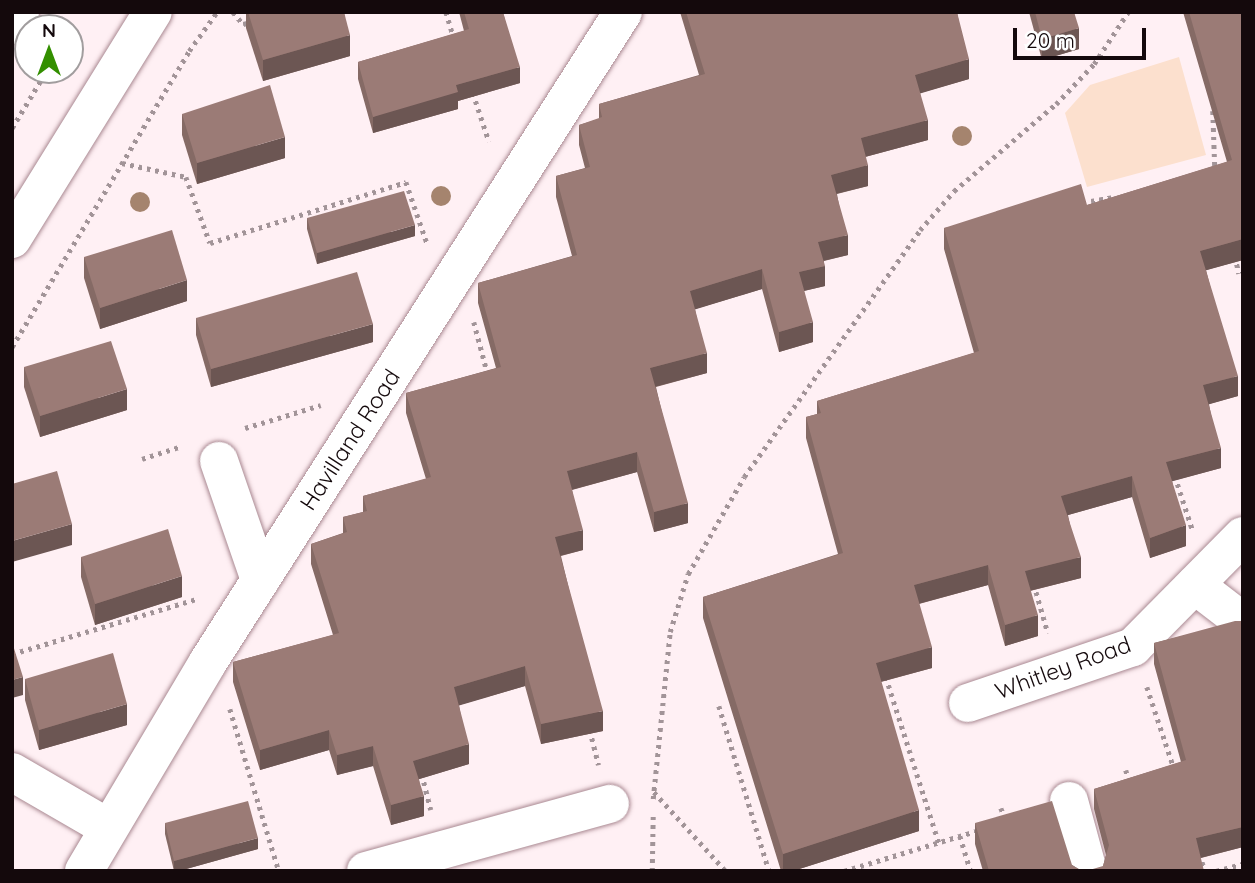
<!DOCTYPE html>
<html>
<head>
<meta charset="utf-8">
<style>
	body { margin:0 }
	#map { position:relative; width:1255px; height:883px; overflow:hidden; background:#fff0f4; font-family:Quicksand,sans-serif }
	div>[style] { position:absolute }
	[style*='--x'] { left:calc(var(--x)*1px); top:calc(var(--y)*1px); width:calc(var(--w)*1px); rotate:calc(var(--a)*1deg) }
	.green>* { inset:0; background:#fce0ce }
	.path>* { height:4.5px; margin-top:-2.25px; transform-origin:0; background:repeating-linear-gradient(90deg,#a29498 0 3.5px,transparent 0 8.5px) }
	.roads { filter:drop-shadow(0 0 2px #aa8992) drop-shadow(0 0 2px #aa8992) }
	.minor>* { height:38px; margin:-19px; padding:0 19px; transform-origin:19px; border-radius:19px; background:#fff }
	.trees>* { width:20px; height:20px; margin:-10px; border-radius:50%; background:#a5846e }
	.wall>* { inset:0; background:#856a65 }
	.shaded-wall>* { inset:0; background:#6c5653 }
	.building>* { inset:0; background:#9b7b76 }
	span { translate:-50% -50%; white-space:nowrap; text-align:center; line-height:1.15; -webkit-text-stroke:5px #fff; paint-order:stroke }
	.street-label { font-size:23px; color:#14090c }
	.frame { position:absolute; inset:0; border:14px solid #14090c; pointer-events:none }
	.north { position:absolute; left:14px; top:14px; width:70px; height:70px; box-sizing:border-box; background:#fff; border:2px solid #a19d9e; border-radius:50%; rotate:0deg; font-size:19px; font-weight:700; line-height:28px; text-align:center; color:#14090c }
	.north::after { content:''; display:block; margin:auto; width:24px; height:32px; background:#338f00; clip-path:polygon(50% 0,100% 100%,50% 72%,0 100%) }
	.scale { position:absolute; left:1013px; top:28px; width:133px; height:32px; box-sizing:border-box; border:4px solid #14090c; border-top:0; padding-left:9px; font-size:21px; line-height:24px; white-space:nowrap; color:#14090c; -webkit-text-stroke:5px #fff; paint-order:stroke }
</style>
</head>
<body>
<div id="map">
	<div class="green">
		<i style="clip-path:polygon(1179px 57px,1206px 155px,1087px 187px,1065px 113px,1090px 85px)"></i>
	</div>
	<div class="path">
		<i style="--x:233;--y:12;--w:16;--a:50"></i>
		<i style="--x:243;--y:24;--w:9;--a:-13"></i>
		<i style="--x:446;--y:12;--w:27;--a:73"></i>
		<i style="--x:70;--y:41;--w:13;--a:32"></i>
		<i style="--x:473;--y:93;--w:51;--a:71.6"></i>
		<i style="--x:1213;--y:111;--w:58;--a:88"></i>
		<i style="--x:12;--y:128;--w:68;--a:-58.9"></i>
		<i style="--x:122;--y:163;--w:66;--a:12.3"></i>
		<i style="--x:186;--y:177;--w:70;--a:70"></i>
		<i style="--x:210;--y:243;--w:205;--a:-17.3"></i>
		<i style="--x:406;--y:182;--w:65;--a:71"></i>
		<i style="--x:1093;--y:207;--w:6;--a:-108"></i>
		<i style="--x:1091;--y:201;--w:23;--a:-10"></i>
		<i style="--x:1235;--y:256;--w:18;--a:77"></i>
		<i style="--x:474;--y:322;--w:55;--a:75.2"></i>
		<i style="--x:12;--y:347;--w:345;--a:-59.1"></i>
		<i style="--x:189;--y:51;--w:48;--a:-54.3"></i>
		<i style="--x:245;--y:428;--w:79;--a:-16.8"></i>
		<i style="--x:142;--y:459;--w:40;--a:-18"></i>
		<i style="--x:1175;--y:476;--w:55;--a:71.9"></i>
		<i style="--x:1034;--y:584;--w:51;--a:74.1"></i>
		<i style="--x:12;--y:654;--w:192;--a:-16.6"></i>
		<i style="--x:886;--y:677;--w:174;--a:72.3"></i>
		<i style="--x:1147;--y:687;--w:85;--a:71.6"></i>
		<i style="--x:719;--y:706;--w:172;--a:73.1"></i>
		<i style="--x:230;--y:709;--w:169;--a:73.2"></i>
		<i style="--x:590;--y:730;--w:36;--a:76"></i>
		<i style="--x:1126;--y:770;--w:11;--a:75"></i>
		<i style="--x:422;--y:774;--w:37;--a:76"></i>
		<i style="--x:654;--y:792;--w:107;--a:47.7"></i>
		<i style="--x:653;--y:799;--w:168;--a:-84.2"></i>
		<i style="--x:670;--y:632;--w:61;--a:-72.8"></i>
		<i style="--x:688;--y:574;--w:112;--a:-60"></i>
		<i style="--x:744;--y:477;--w:303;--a:-54.5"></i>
		<i style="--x:920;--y:230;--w:52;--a:-48.9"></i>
		<i style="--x:954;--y:191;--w:134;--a:-40.5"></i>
		<i style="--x:1056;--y:104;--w:55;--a:-46.5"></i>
		<i style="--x:1094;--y:64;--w:62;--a:-56.8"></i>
		<i style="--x:1001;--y:808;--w:11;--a:68"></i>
		<i style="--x:960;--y:836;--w:37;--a:73"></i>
		<i style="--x:1200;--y:854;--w:18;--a:74"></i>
		<i style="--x:652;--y:871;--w:59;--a:-89"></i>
		<i style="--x:844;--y:871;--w:142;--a:-16.8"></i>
		<i style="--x:1216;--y:871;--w:28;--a:-15"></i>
	</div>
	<div class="roads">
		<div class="minor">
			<i style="--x:12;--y:25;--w:15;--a:-58"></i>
			<i style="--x:12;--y:239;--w:267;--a:-58.2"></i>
			<i style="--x:219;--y:461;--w:126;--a:71"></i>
			<i style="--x:1195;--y:585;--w:61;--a:37.6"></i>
			<i style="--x:968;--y:703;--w:174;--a:-18.7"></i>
			<i style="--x:1133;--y:647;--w:156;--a:-45.3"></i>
			<i style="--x:12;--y:772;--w:110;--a:30.1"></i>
			<i style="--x:1069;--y:801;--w:73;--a:74.8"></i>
			<i style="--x:84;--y:871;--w:243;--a:-59.3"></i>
			<i style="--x:208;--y:662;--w:771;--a:-57.44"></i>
			<i style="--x:366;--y:871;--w:253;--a:-15.4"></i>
		</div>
	</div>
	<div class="trees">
		<i style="left:962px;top:136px"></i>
		<i style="left:441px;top:196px"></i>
		<i style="left:140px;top:202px"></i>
	</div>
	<div class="wall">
		<i style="clip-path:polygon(246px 12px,344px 12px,350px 56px,263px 81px,246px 28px)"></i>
		<i style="clip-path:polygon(459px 12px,503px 12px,520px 83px,458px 101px,458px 109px,373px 133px,358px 79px,358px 62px,464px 31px)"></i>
		<i style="clip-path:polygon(680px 12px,957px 12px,969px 79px,920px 93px,928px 140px,865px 157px,868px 186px,837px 194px,848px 255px,824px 261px,825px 286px,804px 291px,813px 342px,779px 352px,762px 289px,695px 309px,707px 373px,656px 387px,688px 523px,654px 532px,637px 472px,572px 490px,583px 550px,561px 556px,603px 731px,541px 744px,525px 686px,459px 705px,469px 764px,419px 779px,424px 816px,391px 825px,373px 766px,337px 775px,329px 750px,260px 770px,233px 682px,233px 662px,333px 635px,311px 564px,311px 544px,343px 533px,343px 517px,363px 512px,363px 496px,426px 479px,406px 413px,406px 393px,496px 368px,478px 303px,478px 283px,572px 256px,556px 197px,556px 176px,585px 168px,579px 145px,579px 125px,599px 119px,599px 104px,699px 75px)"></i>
		<i style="clip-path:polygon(1029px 12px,1074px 12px,1079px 49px,1042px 60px)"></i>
		<i style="clip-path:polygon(1183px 12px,1243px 12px,1243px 260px,1206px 270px,1238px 396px,1209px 404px,1221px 468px,1172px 481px,1186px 546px,1150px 558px,1132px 497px,1068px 515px,1081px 578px,1030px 591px,1038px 636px,1005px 646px,988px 585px,919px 604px,932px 668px,881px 682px,919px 831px,793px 871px,781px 871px,703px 618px,703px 597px,838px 554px,806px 438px,806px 417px,817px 414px,817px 401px,974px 353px,944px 249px,944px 228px,1087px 205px,1227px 162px)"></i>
		<i style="clip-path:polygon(182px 114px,285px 158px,197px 184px,182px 135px)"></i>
		<i style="clip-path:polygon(307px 218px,415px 236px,317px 264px,307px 229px)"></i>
		<i style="clip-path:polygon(84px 257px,187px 301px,100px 329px,84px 278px)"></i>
		<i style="clip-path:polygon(196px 318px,373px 342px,211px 387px,196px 335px)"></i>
		<i style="clip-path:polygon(24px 367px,127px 410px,40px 437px,24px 387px)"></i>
		<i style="clip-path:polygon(81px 557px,182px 597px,95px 625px,81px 577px)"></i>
		<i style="clip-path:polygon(1243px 621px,1243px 847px,1201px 858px,1103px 866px,1106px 855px,1094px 809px,1094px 789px,1181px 762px,1154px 664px,1154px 643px)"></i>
		<i style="clip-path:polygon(25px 679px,127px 725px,39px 750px,25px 700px)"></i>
		<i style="clip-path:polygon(165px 823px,258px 849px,179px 871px,174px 871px,165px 834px)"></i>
		<i style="clip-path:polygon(975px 823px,1072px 865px,1082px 871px,983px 871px,975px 844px)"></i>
	</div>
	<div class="shaded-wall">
		<i style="clip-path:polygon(1079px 28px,1079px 49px,1042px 60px,1042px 39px)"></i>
		<i style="clip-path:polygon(350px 35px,350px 56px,263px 81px,263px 60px)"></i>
		<i style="clip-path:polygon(969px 59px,969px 79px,915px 95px,915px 75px)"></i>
		<i style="clip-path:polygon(520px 67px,520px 83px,458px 101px,458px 109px,373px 133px,373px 117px,456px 85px)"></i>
		<i style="clip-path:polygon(928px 120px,928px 140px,861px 158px,861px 138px)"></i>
		<i style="clip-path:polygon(285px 137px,285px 158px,197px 184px,197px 163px)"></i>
		<i style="clip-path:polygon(868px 165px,868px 186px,831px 195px,831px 175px)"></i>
		<i style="clip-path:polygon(415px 225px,415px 236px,317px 264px,317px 253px)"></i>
		<i style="clip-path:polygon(848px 235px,848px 255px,818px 262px,818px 242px)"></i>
		<i style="clip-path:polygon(1243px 239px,1243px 260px,1200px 272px,1200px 251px)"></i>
		<i style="clip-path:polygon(825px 266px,825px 286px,799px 292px,799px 272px)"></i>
		<i style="clip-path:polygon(762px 269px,762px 289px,690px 311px,690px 291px)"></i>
		<i style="clip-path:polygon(187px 280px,187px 301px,100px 329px,100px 308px)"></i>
		<i style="clip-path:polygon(813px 322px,813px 342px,779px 352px,779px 332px)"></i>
		<i style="clip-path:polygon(373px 324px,373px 342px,211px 387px,211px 369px)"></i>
		<i style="clip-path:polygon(707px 353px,707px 373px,650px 388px,650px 368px)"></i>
		<i style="clip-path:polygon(1238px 376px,1238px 396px,1203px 406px,1203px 385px)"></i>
		<i style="clip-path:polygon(127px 389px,127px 410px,40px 437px,40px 416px)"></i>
		<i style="clip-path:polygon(1221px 448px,1221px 468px,1166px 483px,1166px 462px)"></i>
		<i style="clip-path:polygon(637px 452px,637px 472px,567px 491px,567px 471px)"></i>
		<i style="clip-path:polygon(1132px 476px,1132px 497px,1061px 517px,1061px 496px)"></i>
		<i style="clip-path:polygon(688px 503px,688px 523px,654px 532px,654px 512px)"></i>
		<i style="clip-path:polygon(72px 524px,72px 545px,12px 562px,12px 541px)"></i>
		<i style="clip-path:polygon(1186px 525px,1186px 546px,1150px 558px,1150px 538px)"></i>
		<i style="clip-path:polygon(583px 530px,583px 550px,555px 557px,555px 537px)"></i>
		<i style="clip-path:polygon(1081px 557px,1081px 578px,1025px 592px,1025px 571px)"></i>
		<i style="clip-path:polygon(988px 565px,988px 585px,914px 605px,914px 585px)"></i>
		<i style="clip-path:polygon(182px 576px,182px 597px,95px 625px,95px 604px)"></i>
		<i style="clip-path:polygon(1038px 615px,1038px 636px,1005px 646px,1005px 625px)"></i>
		<i style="clip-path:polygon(932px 647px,932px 668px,876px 683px,876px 663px)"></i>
		<i style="clip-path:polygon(525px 666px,525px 686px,454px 707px,454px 687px)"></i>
		<i style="clip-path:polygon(23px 677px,23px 695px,12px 698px,12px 680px)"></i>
		<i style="clip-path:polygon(127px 704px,127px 725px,39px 750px,39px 730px)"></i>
		<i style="clip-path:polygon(603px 711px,603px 731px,541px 744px,541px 724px)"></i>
		<i style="clip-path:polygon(329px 730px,329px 750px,260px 770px,260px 750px)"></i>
		<i style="clip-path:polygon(469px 744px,469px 764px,413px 781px,413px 761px)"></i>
		<i style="clip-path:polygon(373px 746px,373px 766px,337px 775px,337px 755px)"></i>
		<i style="clip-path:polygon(424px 796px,424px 816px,391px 825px,391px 805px)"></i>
		<i style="clip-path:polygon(919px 810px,919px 831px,793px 871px,783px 871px,783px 854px)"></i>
		<i style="clip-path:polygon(1243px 827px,1243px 847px,1196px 859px,1196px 838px)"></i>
		<i style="clip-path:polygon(258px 838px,258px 849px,179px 871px,174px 871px,174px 861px)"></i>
	</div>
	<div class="building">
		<i style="clip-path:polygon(248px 12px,344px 12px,350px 35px,263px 60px)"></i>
		<i style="clip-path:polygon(464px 12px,503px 12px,520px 67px,456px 85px,458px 92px,373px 117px,358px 62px,469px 29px)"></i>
		<i style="clip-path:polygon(686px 12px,957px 12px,969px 59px,915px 75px,928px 120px,861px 138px,868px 165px,831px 175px,848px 235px,818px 242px,825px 266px,799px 272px,813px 322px,779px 332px,762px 269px,690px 291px,707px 353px,650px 368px,688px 503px,654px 512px,637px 452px,567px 471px,583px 530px,555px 537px,603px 711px,541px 724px,525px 666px,454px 687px,469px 744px,413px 761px,424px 796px,391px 805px,373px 746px,337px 755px,329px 730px,260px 750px,233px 662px,339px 633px,311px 544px,347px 532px,343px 517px,367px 511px,363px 496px,431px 477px,406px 393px,501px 367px,478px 283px,577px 255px,556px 176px,590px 167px,579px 125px,602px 117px,599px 104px,705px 74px)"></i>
		<i style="clip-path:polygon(1035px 12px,1074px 12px,1079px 28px,1042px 39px)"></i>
		<i style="clip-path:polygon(1189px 12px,1243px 12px,1243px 239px,1200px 251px,1238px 376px,1203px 385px,1221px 448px,1166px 462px,1186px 525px,1150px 538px,1132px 476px,1061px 496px,1081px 557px,1025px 571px,1038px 615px,1005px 625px,988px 565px,914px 585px,932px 647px,876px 663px,919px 810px,783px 854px,703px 597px,843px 553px,806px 417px,821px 413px,817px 401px,979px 351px,944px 228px,1081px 184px,1087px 205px,1232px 160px)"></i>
		<i style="clip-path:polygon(270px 85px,285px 137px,197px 163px,182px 114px)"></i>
		<i style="clip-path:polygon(404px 191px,415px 225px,317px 253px,307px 218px)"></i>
		<i style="clip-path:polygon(172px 230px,187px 280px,100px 308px,84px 257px)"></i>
		<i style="clip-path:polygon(357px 272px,373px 324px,211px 369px,196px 318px)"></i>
		<i style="clip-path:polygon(111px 341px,127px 389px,40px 416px,24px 367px)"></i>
		<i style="clip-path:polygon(57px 471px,72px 524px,12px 541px,12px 484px)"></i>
		<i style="clip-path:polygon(168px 529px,182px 576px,95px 604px,81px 557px)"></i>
		<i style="clip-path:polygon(1235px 621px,1243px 621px,1243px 827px,1196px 838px,1204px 871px,1086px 871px,1103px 866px,1109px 845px,1094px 789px,1186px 760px,1154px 643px)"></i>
		<i style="clip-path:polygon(12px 642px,23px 677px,12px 680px)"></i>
		<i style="clip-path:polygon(113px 653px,127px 704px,39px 730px,25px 679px)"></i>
		<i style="clip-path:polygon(248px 801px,258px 838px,174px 861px,165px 823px)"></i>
		<i style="clip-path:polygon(1052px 801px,1072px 865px,1082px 871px,989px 871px,975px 823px)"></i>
	</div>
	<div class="street-label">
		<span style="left:350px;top:440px;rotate:-57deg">Havilland Road</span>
		<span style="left:1063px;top:668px;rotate:-20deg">Whitley Road</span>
	</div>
	<div class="frame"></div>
	<div class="north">N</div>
	<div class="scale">20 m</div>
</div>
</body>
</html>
